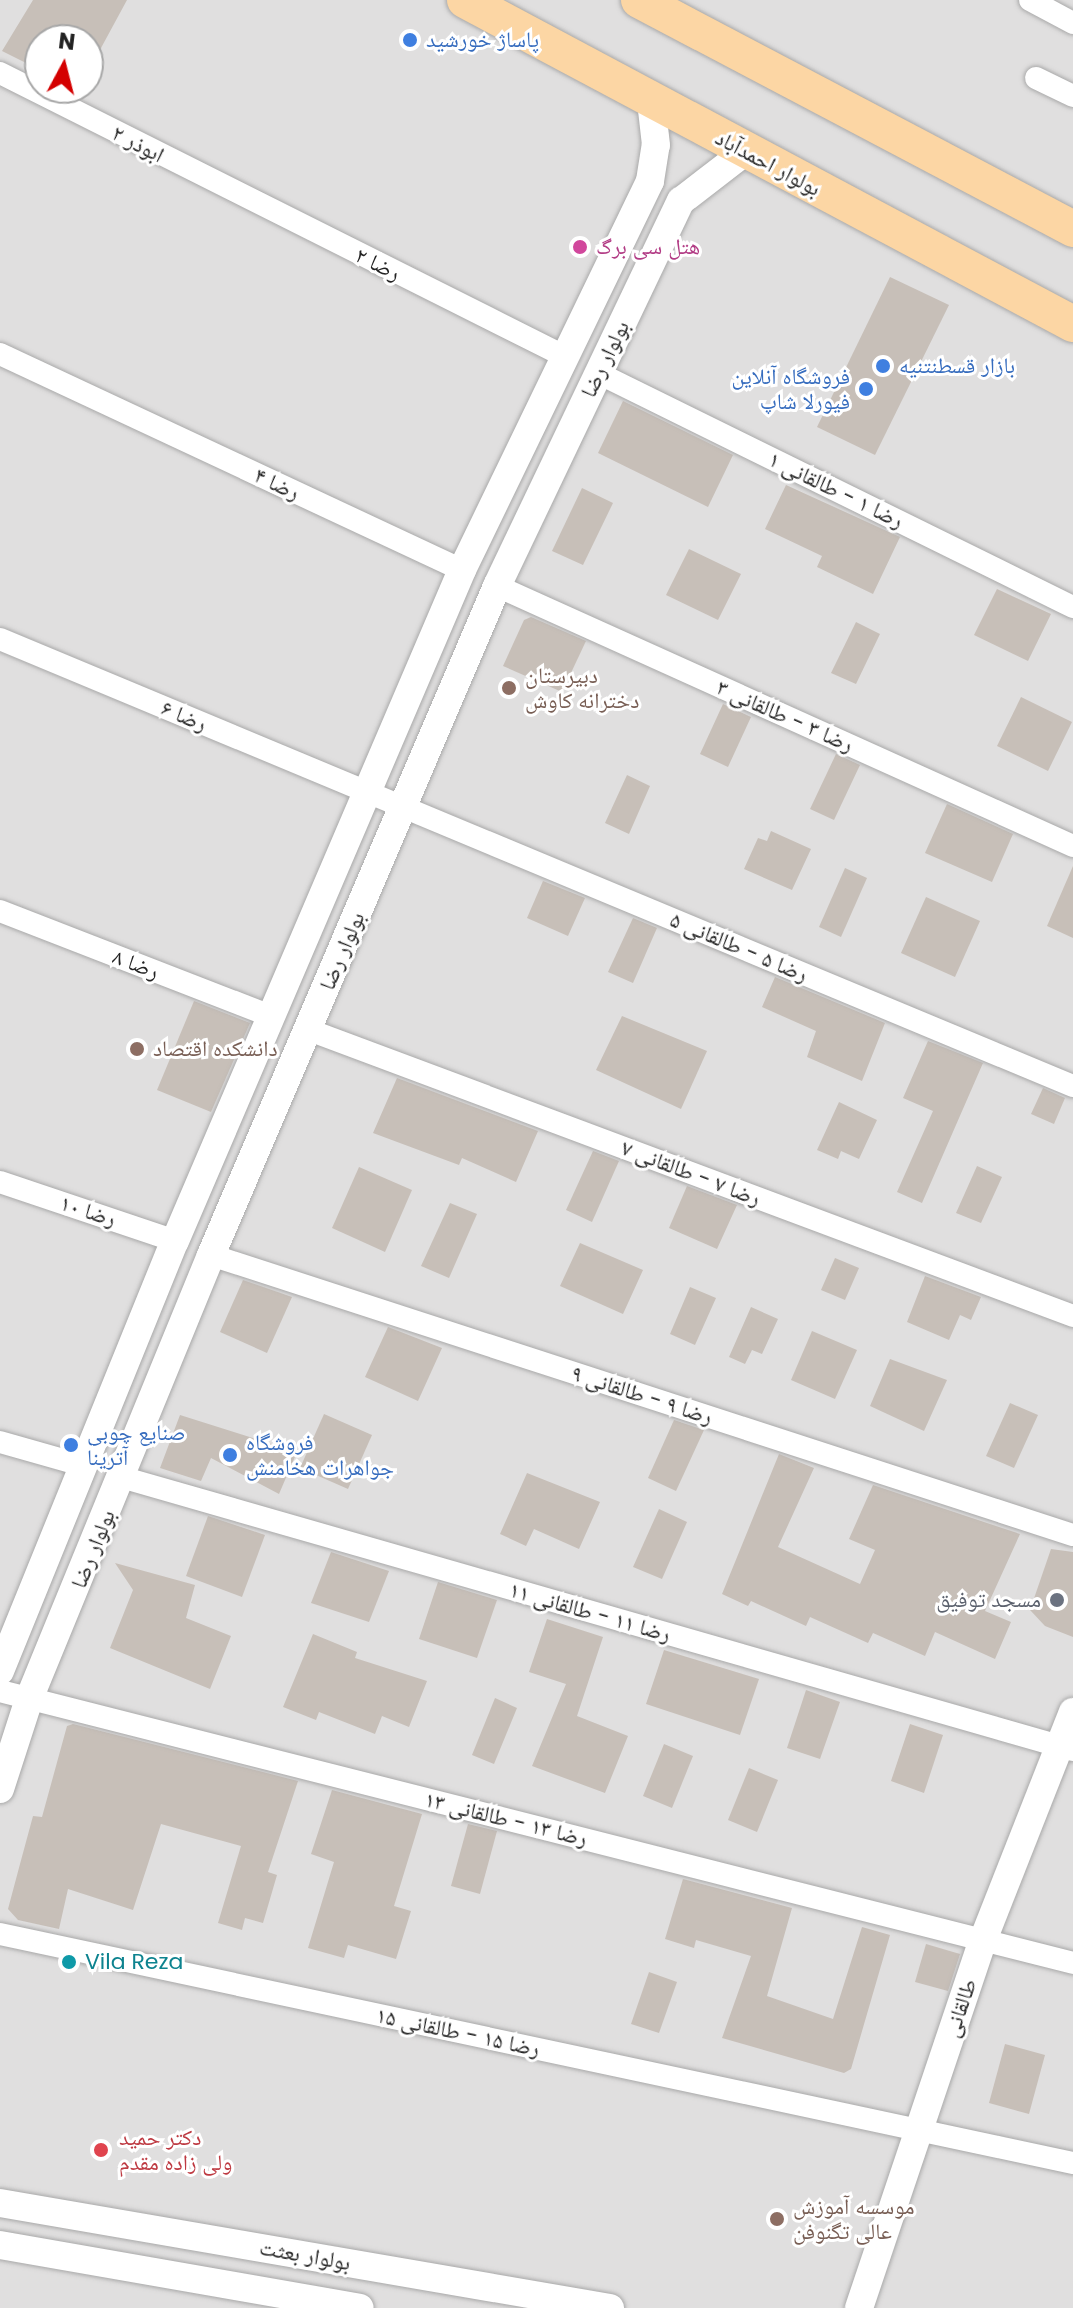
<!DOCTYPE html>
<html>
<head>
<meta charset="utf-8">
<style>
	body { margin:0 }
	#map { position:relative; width:1073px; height:2308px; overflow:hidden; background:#f2efe9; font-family:Poppins,"Noto Naskh Arabic",sans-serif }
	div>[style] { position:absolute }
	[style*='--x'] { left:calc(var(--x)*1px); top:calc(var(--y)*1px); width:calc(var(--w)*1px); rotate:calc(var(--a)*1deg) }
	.residential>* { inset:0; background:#e0dfdf }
	.building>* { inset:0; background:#c7bfb8 }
	.roads { filter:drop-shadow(0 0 2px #a9a9a9) drop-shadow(0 0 2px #a9a9a9) }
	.minor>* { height:22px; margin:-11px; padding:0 11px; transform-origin:11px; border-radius:11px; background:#fff }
	.tertiary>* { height:28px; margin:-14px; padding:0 14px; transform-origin:14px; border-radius:14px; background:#fff }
	.primary>* { height:36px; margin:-18px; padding:0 18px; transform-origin:18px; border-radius:18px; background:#fcd6a4 }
	.dots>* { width:22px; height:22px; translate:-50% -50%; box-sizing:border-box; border:4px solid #fff; border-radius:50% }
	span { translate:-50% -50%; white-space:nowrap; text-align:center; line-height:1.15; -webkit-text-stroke:6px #fff; paint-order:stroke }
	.shop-label { font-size:22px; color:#366cbe }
	.left { translate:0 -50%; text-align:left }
	.right { translate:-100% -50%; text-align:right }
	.street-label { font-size:22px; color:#222 }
	.hotel-label { font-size:22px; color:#b23c85 }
	.education-label { font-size:22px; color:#785e54 }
	.worship-label { font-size:22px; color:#5b616d }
	.culture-label { font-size:22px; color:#0d838f }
	.health-label { font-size:22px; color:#be3a42 }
	.north { position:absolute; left:24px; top:24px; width:80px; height:80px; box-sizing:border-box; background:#fff; border:2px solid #a7a7a7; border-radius:50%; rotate:7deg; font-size:22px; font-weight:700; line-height:32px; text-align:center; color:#222 }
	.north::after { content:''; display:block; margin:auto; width:28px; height:36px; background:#d40000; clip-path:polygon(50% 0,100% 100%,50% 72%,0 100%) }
</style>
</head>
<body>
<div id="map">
	<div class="residential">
		<i style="clip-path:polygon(evenodd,0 0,1073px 0,1073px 2308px,0 2308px,0 0,40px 40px,88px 40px,88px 88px,40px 88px,40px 40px)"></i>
	</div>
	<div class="building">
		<i style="clip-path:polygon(33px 0,127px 0,88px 72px,88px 40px,40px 40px,40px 70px,2px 51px)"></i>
		<i style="clip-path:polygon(890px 277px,949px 305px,875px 455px,817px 427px)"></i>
		<i style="clip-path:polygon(623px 401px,733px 455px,708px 507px,598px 453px)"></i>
		<i style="clip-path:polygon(786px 485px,900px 537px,873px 594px,817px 567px,822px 556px,765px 529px)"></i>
		<i style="clip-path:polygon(582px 488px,613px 503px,583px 565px,552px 551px)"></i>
		<i style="clip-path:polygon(689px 549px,741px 574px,718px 620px,666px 595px)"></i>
		<i style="clip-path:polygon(997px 589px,1051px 614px,1028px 661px,974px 635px)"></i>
		<i style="clip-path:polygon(531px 617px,586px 641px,562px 692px,503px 666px,524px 620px)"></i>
		<i style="clip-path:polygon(856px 622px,880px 634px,856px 684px,831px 673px)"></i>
		<i style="clip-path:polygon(1021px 697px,1072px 722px,1048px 771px,997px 746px)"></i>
		<i style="clip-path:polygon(723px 704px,751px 717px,728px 767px,700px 754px)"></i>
		<i style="clip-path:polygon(836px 754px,860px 765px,834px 820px,810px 809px)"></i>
		<i style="clip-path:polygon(627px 775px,650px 786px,629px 834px,605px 823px)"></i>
		<i style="clip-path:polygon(947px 804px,1013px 834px,992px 882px,925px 853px)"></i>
		<i style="clip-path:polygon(771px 831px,811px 849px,792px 890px,744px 869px,758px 838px,767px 841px)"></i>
		<i style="clip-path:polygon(1073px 866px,1073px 938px,1047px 926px)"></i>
		<i style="clip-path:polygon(845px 868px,867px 878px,841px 937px,819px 927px)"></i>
		<i style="clip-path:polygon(543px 881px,585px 898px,568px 936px,527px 918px)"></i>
		<i style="clip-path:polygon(926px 897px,980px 921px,955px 977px,901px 953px)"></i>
		<i style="clip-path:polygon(633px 918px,657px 928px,633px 983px,608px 972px)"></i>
		<i style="clip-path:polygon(775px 977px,885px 1023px,862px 1081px,807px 1057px,816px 1031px,762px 1007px)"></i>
		<i style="clip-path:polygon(194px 1001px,250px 1023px,211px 1112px,157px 1090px)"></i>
		<i style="clip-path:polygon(622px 1016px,707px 1051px,681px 1109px,596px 1070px)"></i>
		<i style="clip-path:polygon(928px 1041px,983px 1063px,922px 1203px,897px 1192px,933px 1111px,903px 1098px)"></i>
		<i style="clip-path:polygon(397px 1078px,538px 1131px,516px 1182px,462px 1158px,459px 1165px,373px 1133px)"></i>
		<i style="clip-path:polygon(1043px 1088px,1065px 1098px,1054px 1124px,1031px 1114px)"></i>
		<i style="clip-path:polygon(839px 1102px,877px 1120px,859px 1159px,841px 1151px,838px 1159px,817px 1150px)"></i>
		<i style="clip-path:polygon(593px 1151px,619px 1161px,592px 1222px,566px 1210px)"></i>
		<i style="clip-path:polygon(977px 1166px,1002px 1177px,981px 1223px,956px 1213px)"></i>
		<i style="clip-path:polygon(359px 1167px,412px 1190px,385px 1252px,332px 1228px)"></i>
		<i style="clip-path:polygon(687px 1186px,737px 1205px,717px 1249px,669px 1228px)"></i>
		<i style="clip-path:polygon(450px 1203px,477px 1214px,449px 1278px,421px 1266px)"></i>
		<i style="clip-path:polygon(580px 1243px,643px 1270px,623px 1314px,560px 1286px)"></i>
		<i style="clip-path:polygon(835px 1258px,859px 1268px,845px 1300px,821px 1290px)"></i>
		<i style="clip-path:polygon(925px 1276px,981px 1297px,971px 1320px,960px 1315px,949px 1340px,907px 1322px)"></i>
		<i style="clip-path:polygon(243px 1280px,292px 1297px,267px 1353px,220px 1332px)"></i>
		<i style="clip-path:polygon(690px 1287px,716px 1298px,695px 1345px,670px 1334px)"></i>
		<i style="clip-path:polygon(751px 1307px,778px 1319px,762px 1354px,752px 1350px,745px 1364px,729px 1357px)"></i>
		<i style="clip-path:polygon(388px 1327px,442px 1348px,418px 1401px,365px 1377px)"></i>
		<i style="clip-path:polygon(812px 1331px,857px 1350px,835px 1399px,791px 1380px)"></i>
		<i style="clip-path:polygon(890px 1359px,947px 1380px,924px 1431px,870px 1406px)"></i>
		<i style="clip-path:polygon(1010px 1403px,1038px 1415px,1014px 1468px,986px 1456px)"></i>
		<i style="clip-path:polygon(324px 1414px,372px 1435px,348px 1489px,300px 1468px)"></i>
		<i style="clip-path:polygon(180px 1415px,297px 1452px,279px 1494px,211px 1458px,201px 1481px,160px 1468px)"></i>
		<i style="clip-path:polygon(674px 1420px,704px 1430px,676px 1491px,648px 1478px)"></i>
		<i style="clip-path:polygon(779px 1454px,814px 1468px,778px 1547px,860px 1584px,875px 1550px,849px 1539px,873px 1485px,1020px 1534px,985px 1611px,1011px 1622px,995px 1659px,935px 1632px,925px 1656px,873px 1633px,868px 1643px,810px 1617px,806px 1626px,751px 1601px,748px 1606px,722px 1594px)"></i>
		<i style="clip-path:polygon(527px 1473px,600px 1502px,579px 1549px,534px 1529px,526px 1546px,500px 1534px)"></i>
		<i style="clip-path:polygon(659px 1509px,687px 1522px,662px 1579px,633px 1567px)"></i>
		<i style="clip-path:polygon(208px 1516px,265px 1535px,242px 1597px,186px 1576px)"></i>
		<i style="clip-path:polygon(1051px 1549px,1073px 1552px,1073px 1637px,1045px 1626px,1030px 1610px)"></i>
		<i style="clip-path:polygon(331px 1552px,389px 1571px,369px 1622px,311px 1603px)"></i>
		<i style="clip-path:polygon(115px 1563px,195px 1585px,186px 1618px,231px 1636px,210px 1689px,110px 1648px,133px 1590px)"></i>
		<i style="clip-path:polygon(438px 1582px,497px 1600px,477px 1658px,419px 1639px)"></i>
		<i style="clip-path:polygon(547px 1619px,603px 1637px,577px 1716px,628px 1736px,605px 1793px,532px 1766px,566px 1684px,529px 1672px)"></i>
		<i style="clip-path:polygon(313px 1634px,357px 1652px,355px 1658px,427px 1681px,409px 1727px,382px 1716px,375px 1734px,319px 1712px,316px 1720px,283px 1707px)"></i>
		<i style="clip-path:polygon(664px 1650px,759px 1679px,740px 1735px,646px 1704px)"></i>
		<i style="clip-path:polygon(806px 1690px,840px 1702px,820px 1759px,787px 1748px)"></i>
		<i style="clip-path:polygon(495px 1698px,517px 1708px,494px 1764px,472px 1755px)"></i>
		<i style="clip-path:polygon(73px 1724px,298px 1781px,268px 1872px,277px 1875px,263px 1923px,245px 1918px,242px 1930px,218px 1923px,241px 1846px,161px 1824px,133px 1910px,68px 1889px,59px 1929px,18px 1920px,8px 1909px,20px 1864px,33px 1816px,42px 1817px,67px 1726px)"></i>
		<i style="clip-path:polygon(910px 1724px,943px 1735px,924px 1793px,891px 1781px)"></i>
		<i style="clip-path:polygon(664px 1744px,693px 1756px,672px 1808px,643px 1796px)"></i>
		<i style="clip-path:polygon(749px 1768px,778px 1780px,757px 1832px,728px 1820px)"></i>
		<i style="clip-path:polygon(332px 1790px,422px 1814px,394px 1906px,411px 1911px,396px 1959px,348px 1945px,344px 1958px,308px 1948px,334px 1862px,311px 1854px)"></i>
		<i style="clip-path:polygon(468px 1824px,497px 1831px,480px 1894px,451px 1886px)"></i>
		<i style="clip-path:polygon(683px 1879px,792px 1908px,767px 1996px,833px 2019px,862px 1927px,890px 1935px,851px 2069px,844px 2073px,722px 2038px,751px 1956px,696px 1940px,694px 1948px,665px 1939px)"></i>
		<i style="clip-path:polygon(926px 1944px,960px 1954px,948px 1991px,915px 1982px)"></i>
		<i style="clip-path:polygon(649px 1972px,677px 1982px,659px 2033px,631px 2024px)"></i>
		<i style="clip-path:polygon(1005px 2044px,1045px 2055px,1029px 2114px,989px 2103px)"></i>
	</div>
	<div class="roads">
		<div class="minor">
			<i style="--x:1030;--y:0;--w:49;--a:28.1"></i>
			<i style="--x:0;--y:73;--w:631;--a:26.65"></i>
			<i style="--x:1036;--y:78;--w:41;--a:25.9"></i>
			<i style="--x:0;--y:354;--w:510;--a:25.06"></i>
			<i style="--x:598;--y:373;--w:530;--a:26.23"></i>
			<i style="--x:497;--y:586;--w:632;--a:24.29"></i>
			<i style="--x:0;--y:639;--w:1162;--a:22.62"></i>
			<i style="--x:0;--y:911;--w:293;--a:21.2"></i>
			<i style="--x:309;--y:1030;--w:816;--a:20.52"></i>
			<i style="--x:0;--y:1182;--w:185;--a:18.6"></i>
			<i style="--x:211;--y:1255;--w:906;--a:18"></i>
			<i style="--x:0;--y:1442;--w:88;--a:15.8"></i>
			<i style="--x:121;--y:1477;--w:990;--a:16"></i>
			<i style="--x:0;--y:1691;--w:1107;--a:14.22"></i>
			<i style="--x:0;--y:1934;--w:1097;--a:12.05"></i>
		</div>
		<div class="tertiary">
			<i style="--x:0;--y:1671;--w:464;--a:-67.9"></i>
			<i style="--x:175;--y:1241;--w:730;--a:-66.84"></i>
			<i style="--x:462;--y:570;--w:432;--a:-64.2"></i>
			<i style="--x:650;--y:181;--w:36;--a:-81"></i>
			<i style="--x:656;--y:145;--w:44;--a:-96.5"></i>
			<i style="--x:0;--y:1789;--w:95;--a:-72.1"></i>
			<i style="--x:29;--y:1699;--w:480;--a:-67.7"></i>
			<i style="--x:211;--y:1255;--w:728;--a:-66.85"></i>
			<i style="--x:497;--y:586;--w:427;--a:-64.5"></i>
			<i style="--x:681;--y:201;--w:82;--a:-37.6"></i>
			<i style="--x:0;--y:2203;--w:619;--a:9.77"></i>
			<i style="--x:0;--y:2245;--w:365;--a:9.9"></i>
			<i style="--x:859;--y:2308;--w:388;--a:-71.4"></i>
			<i style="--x:983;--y:1940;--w:245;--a:-68.5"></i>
		</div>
		<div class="primary">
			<i style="--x:465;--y:0;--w:689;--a:28.05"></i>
			<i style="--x:639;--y:0;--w:491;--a:27.8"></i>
		</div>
	</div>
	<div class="dots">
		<i style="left:410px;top:40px;background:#3f7fe0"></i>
		<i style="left:580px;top:247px;background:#d1479c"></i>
		<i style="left:883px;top:366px;background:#3f7fe0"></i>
		<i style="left:866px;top:389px;background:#3f7fe0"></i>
		<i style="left:509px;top:688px;background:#8d6e63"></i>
		<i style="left:137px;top:1049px;background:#8d6e63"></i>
		<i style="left:71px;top:1445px;background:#3f7fe0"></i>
		<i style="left:230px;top:1455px;background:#3f7fe0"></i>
		<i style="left:1057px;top:1600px;background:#6b7280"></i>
		<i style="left:69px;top:1962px;background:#0f9aa8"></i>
		<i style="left:101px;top:2150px;background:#e0444e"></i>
		<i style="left:777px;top:2219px;background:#8d6e63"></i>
	</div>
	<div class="shop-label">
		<span class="left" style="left:426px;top:40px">پاساژ خورشید</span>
		<span class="left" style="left:899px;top:366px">بازار قسطنتنیه</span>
		<span class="right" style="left:850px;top:389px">فروشگاه آنلاین<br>فیورلا شاپ</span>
		<span class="left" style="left:87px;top:1445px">صنایع چوبی<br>آترینا</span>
		<span class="left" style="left:246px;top:1455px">فروشگاه<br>جواهرات هخامنش</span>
	</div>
	<div class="street-label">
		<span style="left:138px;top:144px;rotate:27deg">ابوذر ۲</span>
		<span style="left:768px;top:163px;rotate:28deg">بولوار احمدآباد</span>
		<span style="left:378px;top:264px;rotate:26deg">رضا ۲</span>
		<span style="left:605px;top:359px;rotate:-64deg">بولوار رضا</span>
		<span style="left:277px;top:484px;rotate:25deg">رضا ۴</span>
		<span style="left:836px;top:490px;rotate:26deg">رضا ۱ - طالقانی ۱</span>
		<span style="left:184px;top:716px;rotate:23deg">رضا ۶</span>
		<span style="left:785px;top:716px;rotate:24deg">رضا ۳ - طالقانی ۳</span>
		<span style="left:739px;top:947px;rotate:23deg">رضا ۵ - طالقانی ۵</span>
		<span style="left:342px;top:951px;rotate:-67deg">بولوار رضا</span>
		<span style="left:136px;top:964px;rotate:21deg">رضا ۸</span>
		<span style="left:691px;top:1173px;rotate:21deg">رضا ۷ - طالقانی ۷</span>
		<span style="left:88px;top:1211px;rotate:18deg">رضا ۱۰</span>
		<span style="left:642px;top:1395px;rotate:18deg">رضا ۹ - طالقانی ۹</span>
		<span style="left:93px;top:1549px;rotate:-68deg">بولوار رضا</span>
		<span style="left:590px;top:1612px;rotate:16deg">رضا ۱۱ - طالقانی ۱۱</span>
		<span style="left:506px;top:1819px;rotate:14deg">رضا ۱۳ - طالقانی ۱۳</span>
		<span style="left:960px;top:2008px;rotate:-71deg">طالقانی</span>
		<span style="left:458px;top:2032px;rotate:12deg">رضا ۱۵ - طالقانی ۱۵</span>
		<span style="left:305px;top:2255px;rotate:10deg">بولوار بعثت</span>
	</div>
	<div class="hotel-label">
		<span class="left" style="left:596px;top:247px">هتل سی برگ</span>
	</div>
	<div class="education-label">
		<span class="left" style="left:525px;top:688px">دبیرستان<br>دخترانه کاوش</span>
		<span class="left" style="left:153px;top:1049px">دانشکده اقتصاد</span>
		<span class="left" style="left:793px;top:2219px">موسسه آموزش<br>عالی تگنوفن</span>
	</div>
	<div class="worship-label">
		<span class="right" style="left:1041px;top:1600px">مسجد توفیق</span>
	</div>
	<div class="culture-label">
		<span class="left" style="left:85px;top:1962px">Vila Reza</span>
	</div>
	<div class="health-label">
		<span class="left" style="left:119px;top:2150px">دکتر حمید<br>ولی زاده مقدم</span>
	</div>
	<div class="north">N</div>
</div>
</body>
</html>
